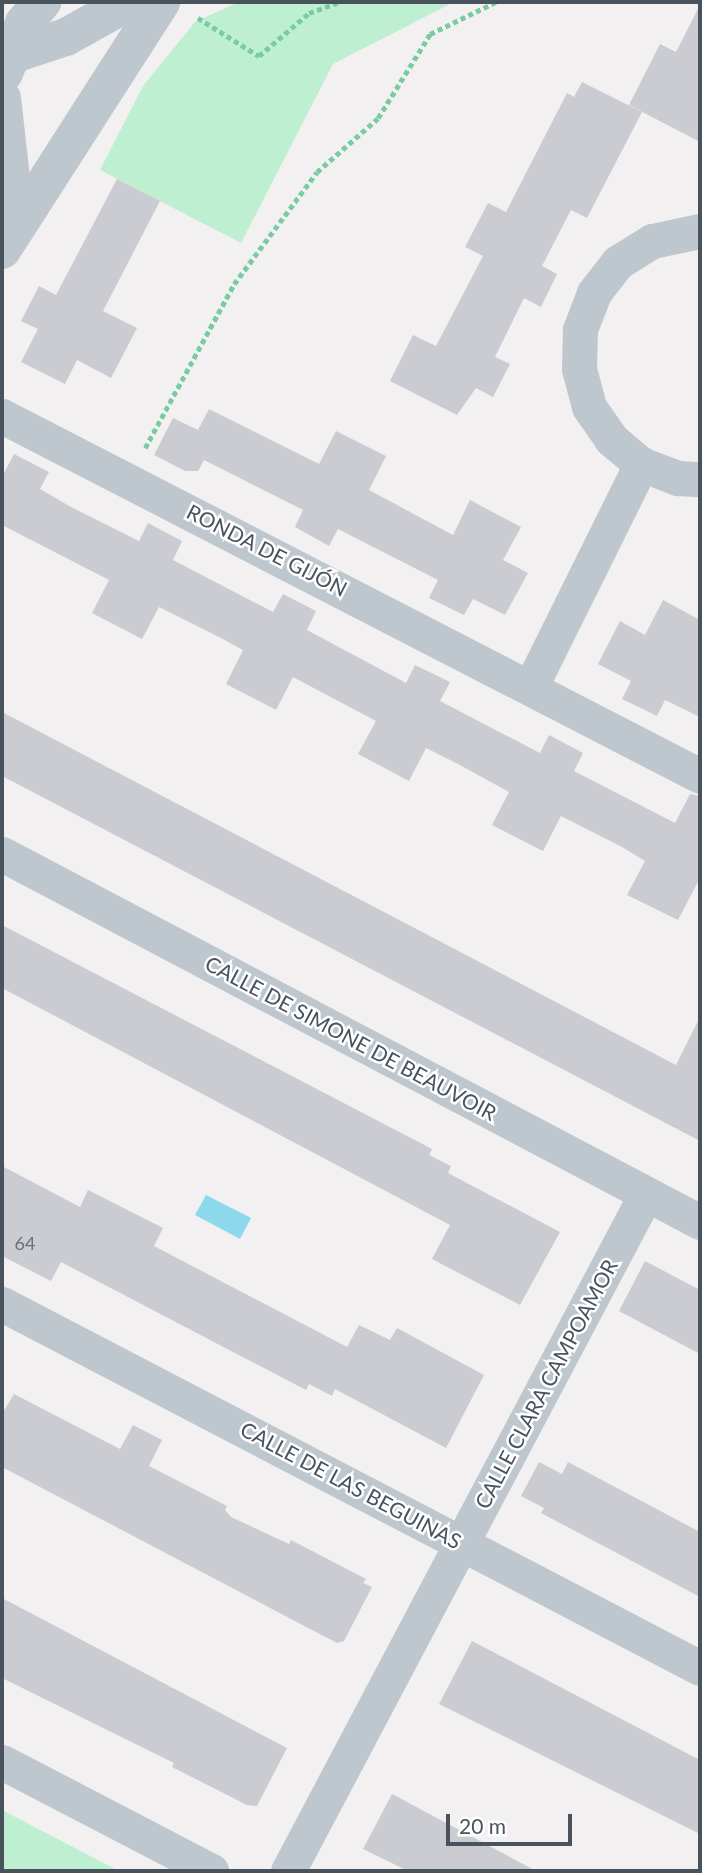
<!DOCTYPE html>
<html>
<head>
<meta charset="utf-8">
<style>
	body { margin:0 }
	#map { position:relative; width:702px; height:1873px; overflow:hidden; background:#f2f0f0; font-family:Lato,sans-serif }
	div>[style] { position:absolute }
	[style*='--x'] { left:calc(var(--x)*1px); top:calc(var(--y)*1px); width:calc(var(--w)*1px); rotate:calc(var(--a)*1deg) }
	.green>* { inset:0; background:#bfefd1 }
	.water>* { inset:0; background:#8cd9eb }
	.building>* { inset:0; background:#caccd2 }
	.path>* { height:4.5px; margin-top:-2.25px; transform-origin:0; background:repeating-linear-gradient(90deg,#77cda1 0 5px,transparent 0 8.5px) }
	.minor>* { height:35px; margin:-17.5px; padding:0 17.5px; transform-origin:17.5px; border-radius:17.5px; background:#bec7ce }
	.tertiary>* { height:38px; margin:-19px; padding:0 19px; transform-origin:19px; border-radius:19px; background:#bec7ce }
	span { translate:-50% -50%; white-space:nowrap; text-align:center; line-height:1.15; -webkit-text-stroke:5px #fff; paint-order:stroke }
	.number-label { font-size:18px; color:#68717a }
	.number-label span { -webkit-text-stroke-width:0 }
	.street-label { font-size:21px; color:#48535d }
	.frame { position:absolute; inset:0; border:4px solid #48535d; pointer-events:none }
	.scale { position:absolute; left:446px; top:1814px; width:126px; height:32px; box-sizing:border-box; border:4px solid #48535d; border-top:0; padding-left:9px; font-size:21px; line-height:24px; white-space:nowrap; color:#48535d; -webkit-text-stroke:5px #fff; paint-order:stroke }
</style>
</head>
<body>
<div id="map">
	<div class="green">
		<i style="clip-path:polygon(239px 2px,454px 2px,333px 64px,241px 243px,100px 170px,143px 86px,195px 22px)"></i>
		<i style="clip-path:polygon(2px 1810px,119px 1871px,2px 1871px)"></i>
	</div>
	<div class="water">
		<i style="clip-path:polygon(206px 1195px,251px 1218px,240px 1239px,195px 1215px)"></i>
	</div>
	<div class="building">
		<i style="clip-path:polygon(700px 5px,700px 142px,629px 105px,660px 44px,676px 52px)"></i>
		<i style="clip-path:polygon(582px 82px,642px 112px,587px 218px,571px 210px,542px 266px,557px 274px,541px 307px,524px 298px,495px 357px,510px 364px,493px 397px,476px 388px,457px 415px,390px 381px,413px 335px,436px 346px,483px 256px,465px 247px,488px 203px,506px 212px,567px 93px,574px 97px)"></i>
		<i style="clip-path:polygon(117px 179px,160px 201px,103px 311px,137px 328px,111px 378px,77px 360px,65px 384px,21px 362px,38px 329px,21px 321px,39px 286px,56px 295px)"></i>
		<i style="clip-path:polygon(209px 409px,319px 464px,336px 431px,386px 456px,369px 490px,453px 535px,470px 500px,521px 527px,503px 560px,528px 573px,505px 615px,473px 599px,464px 615px,429px 598px,438px 580px,338px 529px,329px 546px,295px 527px,303px 510px,204px 460px,198px 471px,185px 471px,154px 455px,173px 418px,198px 430px)"></i>
		<i style="clip-path:polygon(14px 454px,49px 472px,40px 489px,71px 507px,139px 541px,148px 523px,182px 541px,173px 560px,273px 612px,283px 594px,316px 611px,307px 630px,406px 683px,415px 665px,450px 682px,440px 701px,540px 753px,549px 735px,583px 753px,574px 771px,675px 823px,690px 794px,700px 796px,700px 878px,678px 920px,627px 895px,645px 861px,622px 847px,561px 816px,543px 851px,492px 825px,509px 792px,458px 764px,426px 748px,409px 781px,358px 754px,376px 721px,325px 694px,293px 677px,276px 710px,226px 684px,243px 650px,219px 637px,159px 607px,142px 639px,92px 613px,109px 580px,2px 525px,2px 477px)"></i>
		<i style="clip-path:polygon(663px 600px,700px 620px,700px 717px,665px 700px,657px 716px,622px 699px,631px 681px,598px 664px,620px 621px,645px 635px)"></i>
		<i style="clip-path:polygon(2px 712px,676px 1065px,700px 1017px,700px 1141px,2px 776px)"></i>
		<i style="clip-path:polygon(2px 925px,432px 1149px,429px 1155px,451px 1166px,448px 1173px,560px 1232px,520px 1305px,432px 1259px,450px 1225px,2px 988px)"></i>
		<i style="clip-path:polygon(2px 1166px,80px 1207px,88px 1190px,163px 1228px,154px 1246px,347px 1347px,359px 1325px,390px 1340px,397px 1328px,484px 1375px,446px 1448px,335px 1389px,332px 1396px,309px 1384px,306px 1390px,61px 1262px,51px 1281px,2px 1256px)"></i>
		<i style="clip-path:polygon(645px 1261px,700px 1290px,700px 1354px,619px 1311px)"></i>
		<i style="clip-path:polygon(14px 1394px,120px 1449px,133px 1425px,162px 1440px,149px 1466px,227px 1506px,225px 1510px,231px 1517px,289px 1544px,291px 1540px,366px 1579px,363px 1583px,372px 1587px,344px 1641px,337px 1643px,291px 1619px,2px 1467px,2px 1414px)"></i>
		<i style="clip-path:polygon(539px 1462px,562px 1474px,568px 1462px,700px 1532px,700px 1597px,541px 1513px,544px 1508px,521px 1496px)"></i>
		<i style="clip-path:polygon(2px 1598px,287px 1748px,257px 1806px,247px 1805px,172px 1767px,174px 1763px,2px 1678px)"></i>
		<i style="clip-path:polygon(472px 1641px,700px 1760px,700px 1834px,439px 1704px)"></i>
		<i style="clip-path:polygon(392px 1794px,536px 1871px,408px 1871px,363px 1849px)"></i>
	</div>
	<div class="path">
		<i style="--x:198;--y:18;--w:72;--a:31.9"></i>
		<i style="--x:259;--y:56;--w:66;--a:-40.7"></i>
		<i style="--x:309;--y:13;--w:33;--a:-20"></i>
		<i style="--x:145;--y:448;--w:187;--a:-61.5"></i>
		<i style="--x:234;--y:284;--w:139;--a:-53.5"></i>
		<i style="--x:317;--y:172;--w:81;--a:-41.5"></i>
		<i style="--x:378;--y:118;--w:99;--a:-58.2"></i>
		<i style="--x:430;--y:34;--w:73;--a:-25.9"></i>
	</div>
	<div class="minor">
		<i style="--x:700;--y:231;--w:49;--a:168.2"></i>
		<i style="--x:652;--y:241;--w:40;--a:148"></i>
		<i style="--x:618;--y:262;--w:39;--a:128"></i>
		<i style="--x:594;--y:293;--w:39;--a:111"></i>
		<i style="--x:580;--y:329;--w:40;--a:91.4"></i>
		<i style="--x:579;--y:369;--w:39;--a:75"></i>
		<i style="--x:589;--y:407;--w:39;--a:55"></i>
		<i style="--x:611;--y:439;--w:39;--a:40"></i>
		<i style="--x:641;--y:464;--w:40;--a:21"></i>
		<i style="--x:678;--y:478;--w:22;--a:3"></i>
		<i style="--x:2;--y:416;--w:785;--a:27.28"></i>
		<i style="--x:531;--y:686;--w:248;--a:-63.6"></i>
		<i style="--x:2;--y:854;--w:789;--a:27.8"></i>
		<i style="--x:2;--y:1304;--w:787;--a:27.54"></i>
		<i style="--x:2;--y:1762;--w:236;--a:27.5"></i>
		<i style="--x:288;--y:1871;--w:766;--a:-62.13"></i>
	</div>
	<div class="tertiary">
		<i style="--x:2;--y:58;--w:67;--a:-18.2"></i>
		<i style="--x:66;--y:37;--w:72;--a:-29.1"></i>
		<i style="--x:4;--y:73;--w:54;--a:-68.2"></i>
		<i style="--x:24;--y:23;--w:28;--a:-49"></i>
		<i style="--x:2;--y:98;--w:126;--a:83.6"></i>
		<i style="--x:2;--y:250;--w:295;--a:-57.3"></i>
	</div>
	<div class="number-label">
		<span style="left:25px;top:1243px">64</span>
	</div>
	<div class="street-label">
		<span style="left:267px;top:550px;rotate:27deg">RONDA DE GIJÓN</span>
		<span style="left:351px;top:1038px;rotate:28deg">CALLE DE SIMONE DE BEAUVOIR</span>
		<span style="left:546px;top:1384px;rotate:-62deg">CALLE CLARA CAMPOAMOR</span>
		<span style="left:351px;top:1485px;rotate:28deg">CALLE DE LAS BEGUINAS</span>
	</div>
	<div class="frame"></div>
	<div class="scale">20 m</div>
</div>
</body>
</html>
